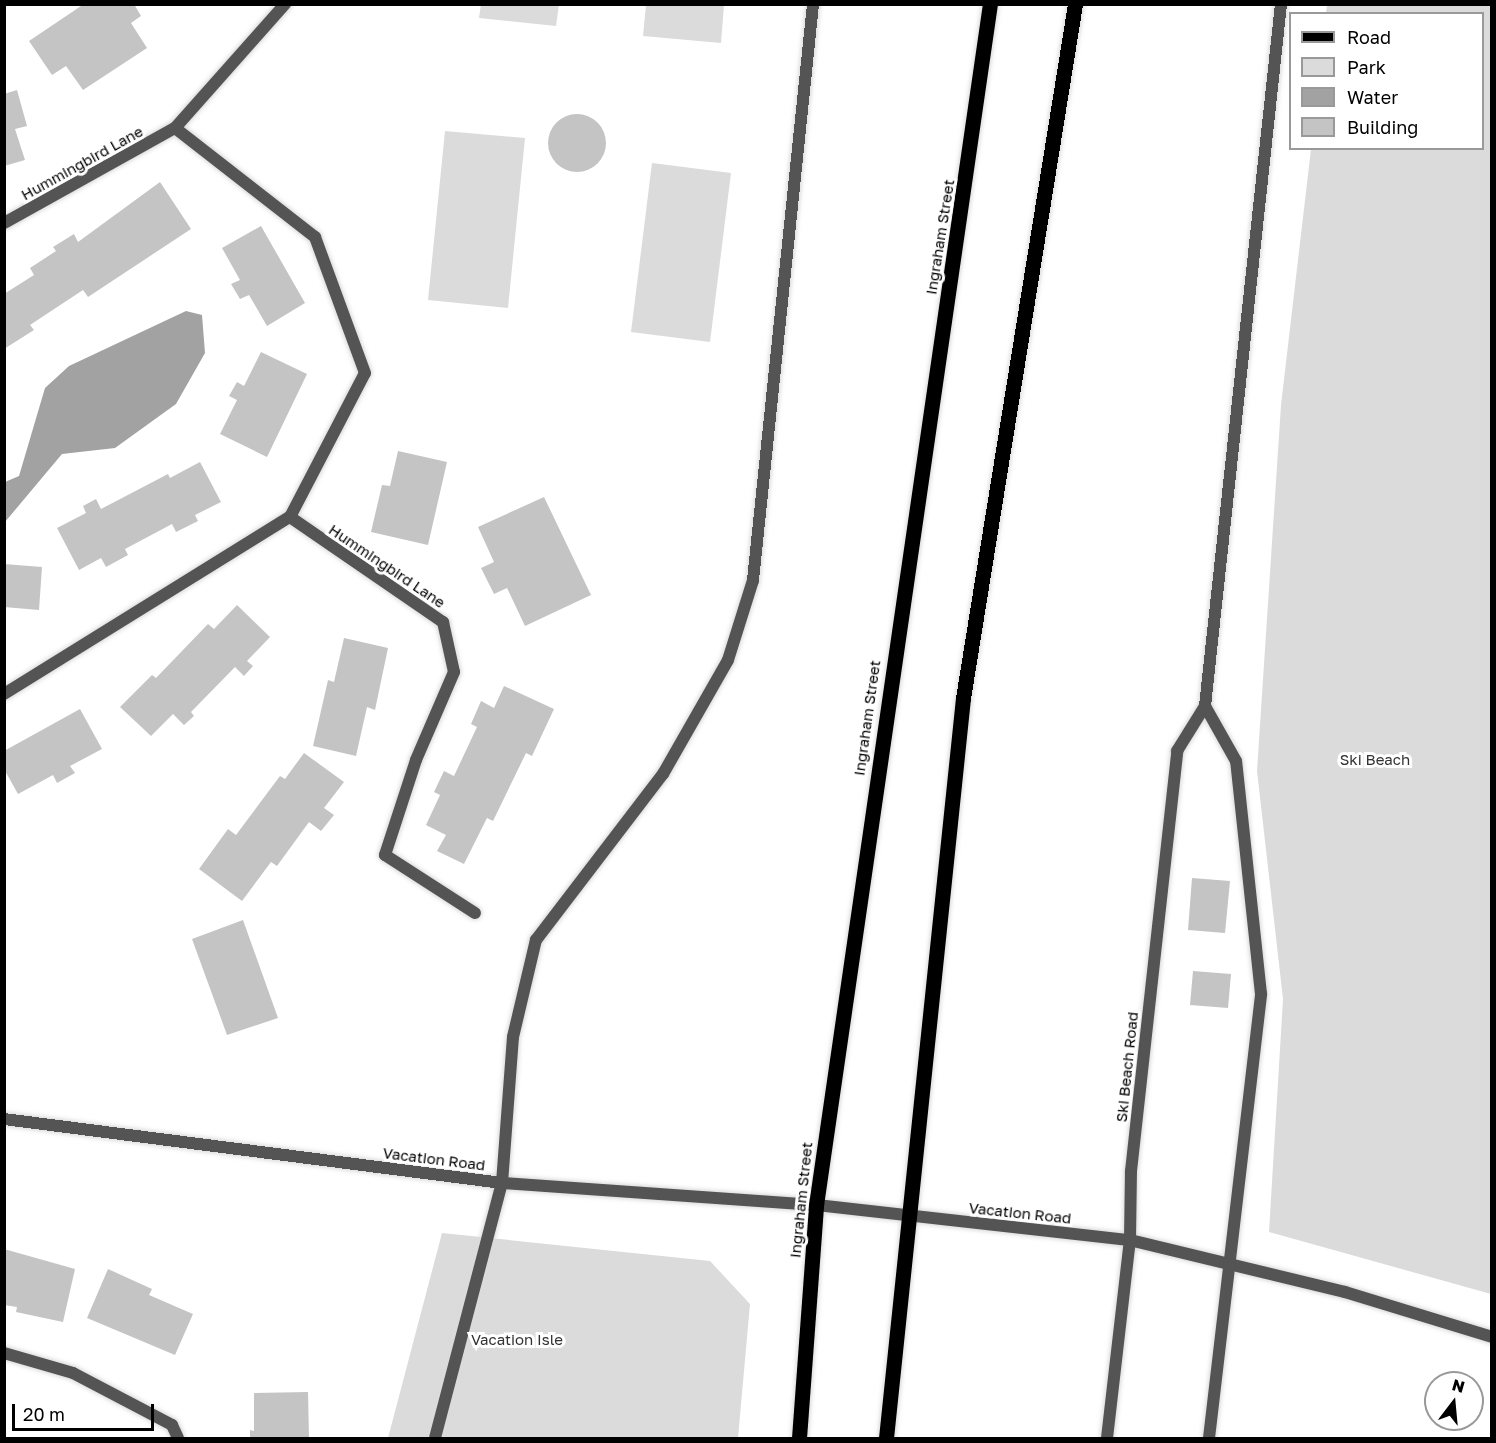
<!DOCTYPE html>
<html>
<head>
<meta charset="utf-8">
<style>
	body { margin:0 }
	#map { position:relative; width:1496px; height:1443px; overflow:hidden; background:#fff; font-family:"Golos Text",sans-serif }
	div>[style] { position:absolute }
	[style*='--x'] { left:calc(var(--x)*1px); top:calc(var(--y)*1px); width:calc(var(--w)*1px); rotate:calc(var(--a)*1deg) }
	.green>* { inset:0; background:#dbdbdb }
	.water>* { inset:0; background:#a2a2a2 }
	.building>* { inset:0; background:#c4c4c4 }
	.round { border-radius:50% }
	.roads { filter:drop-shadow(0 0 2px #dbdbdb) drop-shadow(0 0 2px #dbdbdb) }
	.street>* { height:12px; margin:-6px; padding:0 6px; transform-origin:6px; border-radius:6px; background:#545454 }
	.primary>* { height:15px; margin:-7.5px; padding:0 7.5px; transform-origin:7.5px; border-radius:7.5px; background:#000 }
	span { translate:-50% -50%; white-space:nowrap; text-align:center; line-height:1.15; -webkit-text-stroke:6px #fff; paint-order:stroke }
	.street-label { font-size:15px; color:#000 }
	.park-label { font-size:15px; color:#323232 }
	.frame { position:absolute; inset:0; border:6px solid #000; pointer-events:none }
	.legend { position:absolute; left:1289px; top:12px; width:195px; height:138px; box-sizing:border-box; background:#fff; border:2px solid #999; margin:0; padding:8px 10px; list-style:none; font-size:18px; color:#000 }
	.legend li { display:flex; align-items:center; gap:12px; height:30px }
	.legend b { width:30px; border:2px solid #999 }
	.north { position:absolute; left:1424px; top:1371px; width:60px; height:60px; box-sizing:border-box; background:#fff; border:2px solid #999; border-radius:50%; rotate:16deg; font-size:16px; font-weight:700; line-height:24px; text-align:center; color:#000 }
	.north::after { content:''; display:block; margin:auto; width:21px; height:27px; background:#000; clip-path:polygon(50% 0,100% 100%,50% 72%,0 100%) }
	.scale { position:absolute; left:12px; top:1404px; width:142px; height:27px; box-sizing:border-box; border:3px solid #000; border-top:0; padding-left:8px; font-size:18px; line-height:21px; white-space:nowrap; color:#000; -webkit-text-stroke:4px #fff; paint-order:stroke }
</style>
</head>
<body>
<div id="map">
	<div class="green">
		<i style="clip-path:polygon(481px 4px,559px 5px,556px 26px,479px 18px)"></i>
		<i style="clip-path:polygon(646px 5px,724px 5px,721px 43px,643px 36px)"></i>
		<i style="clip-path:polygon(1327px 5px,1491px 5px,1491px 1294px,1269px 1232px,1283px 999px,1257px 771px,1281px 405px,1311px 149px,1482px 148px,1482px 14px,1326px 13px)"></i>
		<i style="clip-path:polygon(445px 131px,525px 138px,508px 308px,428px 300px)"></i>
		<i style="clip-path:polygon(652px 163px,731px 173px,710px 342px,631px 332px)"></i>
		<i style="clip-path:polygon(442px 1233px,710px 1261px,750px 1304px,738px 1438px,388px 1438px)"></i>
	</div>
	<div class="water">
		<i style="clip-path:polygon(186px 311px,202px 315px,205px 353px,176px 404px,115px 448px,62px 454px,5px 522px,5px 482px,19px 476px,45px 388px,69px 366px)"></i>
	</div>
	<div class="building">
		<i style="clip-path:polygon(84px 4px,134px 4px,141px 16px,131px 23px,147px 48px,83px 90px,66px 66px,52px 75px,29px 41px)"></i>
		<i style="clip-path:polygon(17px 90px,27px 126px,15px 129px,25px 160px,4px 166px,4px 94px)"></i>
		<i class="round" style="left:548px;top:114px;width:58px;height:58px"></i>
		<i style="clip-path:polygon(160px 182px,191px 229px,88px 297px,83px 290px,30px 325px,34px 330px,4px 349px,4px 294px,34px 275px,30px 268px,56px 251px,53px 247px,74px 234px,78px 242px)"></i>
		<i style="clip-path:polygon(261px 226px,305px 303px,267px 326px,249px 295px,240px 299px,231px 284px,240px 280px,222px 248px)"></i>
		<i style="clip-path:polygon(261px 352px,307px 374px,267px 457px,220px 434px,237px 400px,229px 396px,237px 382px,244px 386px)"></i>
		<i style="clip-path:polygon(398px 451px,447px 462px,428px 545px,371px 532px,382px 485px,390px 486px)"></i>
		<i style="clip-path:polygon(200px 462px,221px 502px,195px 515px,198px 521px,176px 532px,172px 524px,125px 549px,128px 555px,106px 567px,101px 558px,79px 570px,57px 528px,86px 513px,83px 506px,96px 499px,101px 509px,168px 474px,170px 478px)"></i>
		<i style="clip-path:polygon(544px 497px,591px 595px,525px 626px,507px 588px,494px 594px,481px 568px,494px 562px,478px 527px)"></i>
		<i style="clip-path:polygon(4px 564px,42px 567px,39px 610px,4px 607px)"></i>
		<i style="clip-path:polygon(237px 605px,270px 637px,247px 661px,253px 666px,244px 676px,235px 667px,191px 712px,194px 716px,184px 725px,173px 714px,151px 736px,120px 707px,152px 675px,156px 678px,208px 624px,214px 629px)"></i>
		<i style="clip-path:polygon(344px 638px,388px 648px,375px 710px,367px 707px,356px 756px,313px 746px,328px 680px,334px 682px)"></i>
		<i style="clip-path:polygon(504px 686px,554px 709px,532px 756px,526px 753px,493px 821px,487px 818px,464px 864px,437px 851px,446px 835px,426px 825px,440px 795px,434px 792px,444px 771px,454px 776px,477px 727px,471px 724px,481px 701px,494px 708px)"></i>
		<i style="clip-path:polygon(80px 709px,102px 749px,70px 766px,75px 773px,57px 783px,53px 775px,18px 794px,4px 769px,4px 751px)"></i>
		<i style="clip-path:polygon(304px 753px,344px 782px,324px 808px,334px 815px,321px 831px,309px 822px,277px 866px,271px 862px,242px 901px,199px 869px,228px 829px,236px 835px,280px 776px,285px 779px)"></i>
		<i style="clip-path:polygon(1192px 878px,1230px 881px,1225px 933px,1188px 930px)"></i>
		<i style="clip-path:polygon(243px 920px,278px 1018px,227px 1035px,192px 939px)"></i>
		<i style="clip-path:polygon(1193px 971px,1231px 974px,1228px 1008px,1190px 1005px)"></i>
		<i style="clip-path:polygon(4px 1249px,75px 1269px,63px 1322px,16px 1312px,17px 1307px,4px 1305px)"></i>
		<i style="clip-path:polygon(108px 1269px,152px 1289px,149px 1295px,193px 1314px,175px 1355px,87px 1318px)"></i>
		<i style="clip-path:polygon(308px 1392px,309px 1438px,250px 1438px,250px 1430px,254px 1431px,254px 1393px)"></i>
	</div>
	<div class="roads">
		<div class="street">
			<i style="--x:4;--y:223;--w:196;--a:-29.1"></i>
			<i style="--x:175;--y:128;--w:166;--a:-48.4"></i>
			<i style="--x:290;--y:517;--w:186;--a:34.5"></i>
			<i style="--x:443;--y:622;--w:51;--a:77.6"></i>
			<i style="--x:454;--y:672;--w:96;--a:113.4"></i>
			<i style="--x:416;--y:760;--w:100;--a:108.1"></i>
			<i style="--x:385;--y:855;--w:107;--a:32.8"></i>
			<i style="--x:4;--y:694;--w:336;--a:-31.8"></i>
			<i style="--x:290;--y:517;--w:162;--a:-62.5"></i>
			<i style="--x:365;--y:373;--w:145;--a:-110.2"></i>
			<i style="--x:315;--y:237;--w:177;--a:-142.1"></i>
			<i style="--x:4;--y:1119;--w:502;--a:7.32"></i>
			<i style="--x:502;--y:1183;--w:315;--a:4"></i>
			<i style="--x:816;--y:1205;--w:316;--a:6.4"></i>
			<i style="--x:1130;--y:1240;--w:221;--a:13.6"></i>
			<i style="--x:1345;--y:1292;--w:154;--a:17"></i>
			<i style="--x:4;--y:1353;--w:72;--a:16.2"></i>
			<i style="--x:73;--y:1373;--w:112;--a:27.7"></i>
			<i style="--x:172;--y:1425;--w:14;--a:65"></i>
			<i style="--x:435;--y:1438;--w:264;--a:-75.3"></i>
			<i style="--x:502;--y:1183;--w:146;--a:-85.7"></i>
			<i style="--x:513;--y:1037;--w:100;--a:-76.7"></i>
			<i style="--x:536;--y:940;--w:209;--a:-52.6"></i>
			<i style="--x:663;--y:774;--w:131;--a:-60.3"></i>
			<i style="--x:728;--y:660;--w:84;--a:-72.6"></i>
			<i style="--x:753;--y:580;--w:579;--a:-84.05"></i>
			<i style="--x:1107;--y:1438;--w:199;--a:-83.4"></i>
			<i style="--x:1130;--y:1240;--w:69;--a:-89.2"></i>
			<i style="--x:1131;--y:1171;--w:423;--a:-83.7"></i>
			<i style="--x:1177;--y:751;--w:53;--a:-58.1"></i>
			<i style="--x:1209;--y:1438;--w:447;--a:-83.3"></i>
			<i style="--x:1261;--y:994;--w:234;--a:-96.1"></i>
			<i style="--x:1236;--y:761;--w:63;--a:-119.4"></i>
			<i style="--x:1205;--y:706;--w:706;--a:-83.82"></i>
		</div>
		<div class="primary">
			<i style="--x:799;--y:1438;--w:234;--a:-85.8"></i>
			<i style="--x:816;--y:1205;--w:1214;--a:-81.76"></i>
			<i style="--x:886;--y:1438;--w:744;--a:-84.06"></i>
			<i style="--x:963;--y:698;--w:703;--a:-80.83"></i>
		</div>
	</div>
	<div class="street-label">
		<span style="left:82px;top:163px;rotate:-29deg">Hummingbird Lane</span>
		<span style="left:940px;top:237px;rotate:-81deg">Ingraham Street</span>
		<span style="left:387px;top:566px;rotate:34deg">Hummingbird Lane</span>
		<span style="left:867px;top:718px;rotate:-82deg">Ingraham Street</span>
		<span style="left:1127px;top:1067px;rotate:-84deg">Ski Beach Road</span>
		<span style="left:434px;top:1159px;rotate:7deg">Vacation Road</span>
		<span style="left:801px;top:1200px;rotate:-84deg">Ingraham Street</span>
		<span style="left:1020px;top:1213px;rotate:6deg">Vacation Road</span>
	</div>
	<div class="park-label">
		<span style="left:1375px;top:760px">Ski Beach</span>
		<span style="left:517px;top:1340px">Vacation Isle</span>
	</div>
	<div class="frame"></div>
	<ul class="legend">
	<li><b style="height:8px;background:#000"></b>Road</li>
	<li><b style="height:16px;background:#dbdbdb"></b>Park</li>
	<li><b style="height:16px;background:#a2a2a2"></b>Water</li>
	<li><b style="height:16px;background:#c4c4c4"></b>Building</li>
	</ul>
	<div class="north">N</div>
	<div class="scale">20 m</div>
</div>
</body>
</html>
